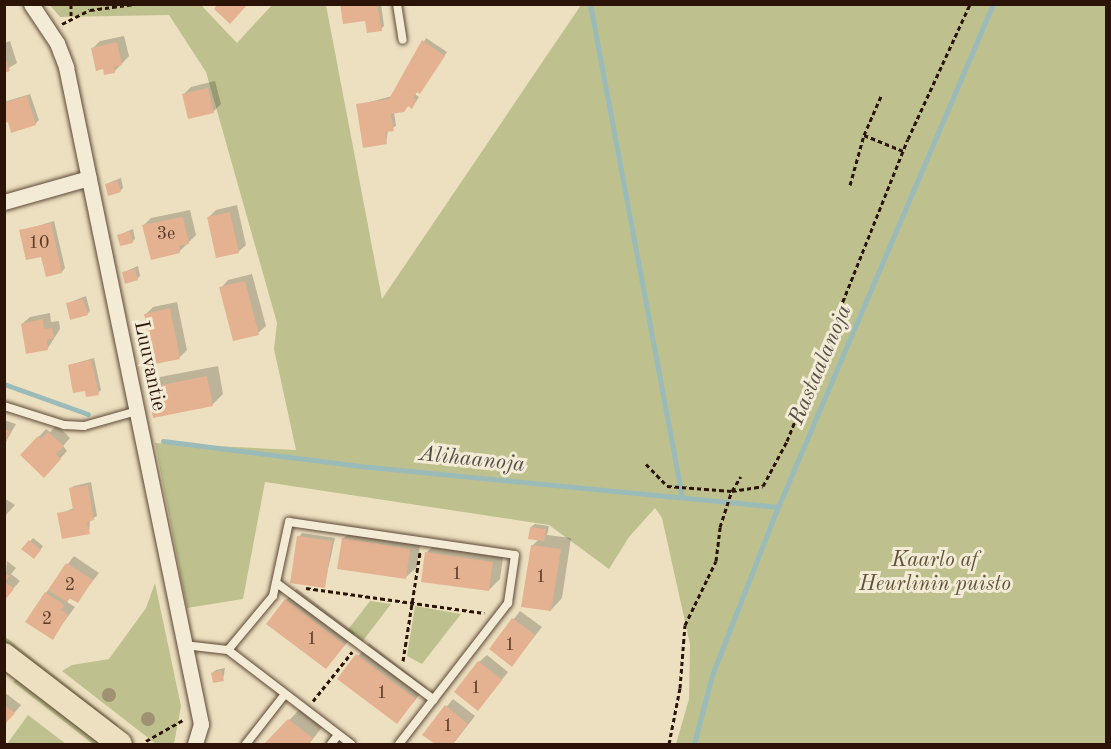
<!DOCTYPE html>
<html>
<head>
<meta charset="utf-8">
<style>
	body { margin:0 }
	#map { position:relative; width:1111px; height:749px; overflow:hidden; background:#ede0c0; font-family:"Old Standard TT",serif }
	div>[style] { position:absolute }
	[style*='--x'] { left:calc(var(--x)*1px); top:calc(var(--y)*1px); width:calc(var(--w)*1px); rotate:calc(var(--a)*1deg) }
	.green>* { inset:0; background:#bec18e }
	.shadow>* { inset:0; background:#0003 }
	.stream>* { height:5px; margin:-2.5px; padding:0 2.5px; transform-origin:2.5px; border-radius:2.5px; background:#9bbbb9 }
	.building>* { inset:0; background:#e4b291 }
	.path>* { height:3px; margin-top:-1.5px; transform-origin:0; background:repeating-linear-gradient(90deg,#2b1407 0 4.5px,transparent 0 7.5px) }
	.roads { filter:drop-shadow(0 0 2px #5c4735) drop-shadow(0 0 2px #5c4735) }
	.service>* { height:8px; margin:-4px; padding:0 4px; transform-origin:4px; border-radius:4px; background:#f3ebd6 }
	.minor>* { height:15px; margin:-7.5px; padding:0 7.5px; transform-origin:7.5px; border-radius:7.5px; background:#f3ebd6 }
	.primary>* { height:24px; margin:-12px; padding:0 12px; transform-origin:12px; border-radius:12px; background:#ede0c0 }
	.trees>* { width:14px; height:14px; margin:-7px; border-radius:50%; background:#9e9174 }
	span { translate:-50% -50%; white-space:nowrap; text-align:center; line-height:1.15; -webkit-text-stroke:6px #f3ebd6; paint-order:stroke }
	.number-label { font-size:18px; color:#593c2a }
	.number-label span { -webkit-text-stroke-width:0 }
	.street-label { font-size:21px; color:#2b1407 }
	.park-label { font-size:21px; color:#5e5136; font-style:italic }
	.water-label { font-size:22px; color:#524e45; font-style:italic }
	.frame { position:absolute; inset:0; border:6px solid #2b1407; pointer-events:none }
</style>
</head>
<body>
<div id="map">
	<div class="green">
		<i style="clip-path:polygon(50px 5px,201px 5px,237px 43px,272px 5px,326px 5px,382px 299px,581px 5px,1106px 5px,1106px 744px,676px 744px,689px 699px,690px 644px,662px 518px,655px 508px,629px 537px,609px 569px,549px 525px,265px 482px,243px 599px,187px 608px,155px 443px,296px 450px,274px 349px,277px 323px,206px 72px,169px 15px,60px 17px)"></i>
		<i style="clip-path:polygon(155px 583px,181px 706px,174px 744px,156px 744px,62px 671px,72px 665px,109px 659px,146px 608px)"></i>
		<i style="clip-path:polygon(370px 601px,391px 604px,362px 642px,347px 631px)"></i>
		<i style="clip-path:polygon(415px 606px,461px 614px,422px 664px,407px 656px)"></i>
		<i style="clip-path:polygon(4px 636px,118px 725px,116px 727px,5px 643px)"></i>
		<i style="clip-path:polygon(17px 678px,98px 742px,101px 744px,93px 744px,13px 682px)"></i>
		<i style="clip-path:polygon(28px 715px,66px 744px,7px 744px)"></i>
	</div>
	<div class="shadow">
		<i style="clip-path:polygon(341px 4px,381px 4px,384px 26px,381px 29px)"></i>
		<i style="clip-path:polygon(124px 36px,129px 56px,114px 72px,104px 67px,93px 48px,100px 41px)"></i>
		<i style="clip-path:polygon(426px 38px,447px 52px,423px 88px,415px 94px,419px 97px,415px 103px,394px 112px,396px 126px,388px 130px,386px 143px,358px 105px,392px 96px)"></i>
		<i style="clip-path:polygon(10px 41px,17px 63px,4px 71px,4px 43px)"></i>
		<i style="clip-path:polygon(215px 81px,221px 104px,213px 112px,184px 94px,191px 87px)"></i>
		<i style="clip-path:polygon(30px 94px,39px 120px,35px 124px,4px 122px,4px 102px)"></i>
		<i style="clip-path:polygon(121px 178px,123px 188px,120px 191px,106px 184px)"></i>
		<i style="clip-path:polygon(237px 205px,246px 245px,238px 252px,209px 217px,216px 210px)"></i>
		<i style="clip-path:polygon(190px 210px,196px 235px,179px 252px,144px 225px,151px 218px)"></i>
		<i style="clip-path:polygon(54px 221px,65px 268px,62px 272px,21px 231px)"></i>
		<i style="clip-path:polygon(133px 229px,135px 239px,132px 242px,119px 235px)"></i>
		<i style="clip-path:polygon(138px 266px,140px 276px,137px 279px,124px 272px)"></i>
		<i style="clip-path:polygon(252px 274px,266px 326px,258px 333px,221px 288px,228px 280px)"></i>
		<i style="clip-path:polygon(86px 296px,90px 311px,87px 314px,68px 303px)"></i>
		<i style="clip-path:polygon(177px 302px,187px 350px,180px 357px,146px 314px,153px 307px)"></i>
		<i style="clip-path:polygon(50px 313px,51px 322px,59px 321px,60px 329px,48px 348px,22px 324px,30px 317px)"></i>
		<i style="clip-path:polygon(94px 358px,101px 390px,98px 393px,86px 389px,69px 365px)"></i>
		<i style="clip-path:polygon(218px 366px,223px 394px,212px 405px,149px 388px,160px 377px)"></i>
		<i style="clip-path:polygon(4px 420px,16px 424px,4px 445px)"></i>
		<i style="clip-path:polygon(57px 425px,70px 438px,63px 446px,67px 451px,52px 468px,22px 455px,46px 429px,50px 432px)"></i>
		<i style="clip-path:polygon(91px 482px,97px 516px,90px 520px,89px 532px,59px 514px,74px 508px,70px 489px,74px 486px)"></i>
		<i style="clip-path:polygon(4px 498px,15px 505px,4px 517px)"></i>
		<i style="clip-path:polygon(535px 524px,549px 526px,547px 535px,571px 538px,562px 598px,551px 610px,532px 546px,539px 539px,531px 527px)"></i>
		<i style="clip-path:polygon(354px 528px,421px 538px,417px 567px,405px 578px,343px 539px)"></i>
		<i style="clip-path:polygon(302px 533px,335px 538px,324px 587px,299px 537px)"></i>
		<i style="clip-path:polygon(33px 538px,43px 546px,37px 554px,23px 549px)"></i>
		<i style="clip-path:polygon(438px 541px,504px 551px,500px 579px,489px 590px,427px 552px)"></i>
		<i style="clip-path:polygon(74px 556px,99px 573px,77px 601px,71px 597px,67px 602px,75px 607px,52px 638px,46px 593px)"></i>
		<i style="clip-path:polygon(7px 561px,16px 568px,11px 574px,20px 581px,4px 599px)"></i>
		<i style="clip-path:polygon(297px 589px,355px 633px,326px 667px,286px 600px)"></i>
		<i style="clip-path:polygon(520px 611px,542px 627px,512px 665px,491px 649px)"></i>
		<i style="clip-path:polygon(369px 643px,426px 687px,397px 722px,339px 679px)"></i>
		<i style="clip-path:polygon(487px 655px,508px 672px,485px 701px,479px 662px)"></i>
		<i style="clip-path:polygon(225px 668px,223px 680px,212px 673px,216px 670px)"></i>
		<i style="clip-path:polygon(4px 692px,21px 705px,4px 725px)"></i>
		<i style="clip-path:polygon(453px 699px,475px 716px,453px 744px,438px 744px,424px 734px)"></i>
		<i style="clip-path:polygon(300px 709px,323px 726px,309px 744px,266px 744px)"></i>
	</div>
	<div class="stream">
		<i style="--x:590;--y:4;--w:502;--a:79.43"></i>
		<i style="--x:4;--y:384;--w:89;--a:19.7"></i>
		<i style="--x:163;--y:441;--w:209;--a:7.2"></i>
		<i style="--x:370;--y:467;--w:410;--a:5.6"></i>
		<i style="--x:694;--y:744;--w:71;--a:-75.4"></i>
		<i style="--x:712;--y:675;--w:180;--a:-68.6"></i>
		<i style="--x:778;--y:507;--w:547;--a:-66.86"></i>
	</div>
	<div class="building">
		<i style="clip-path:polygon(218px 4px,248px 4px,230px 24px,214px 9px)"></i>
		<i style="clip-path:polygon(340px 4px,377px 4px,382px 31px,367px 33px,365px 21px,343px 24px)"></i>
		<i style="clip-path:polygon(422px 40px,445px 56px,420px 94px,417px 92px,413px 98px,417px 100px,412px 109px,408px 106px,404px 112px,391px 114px,394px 131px,385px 132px,387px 144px,363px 148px,356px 104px,389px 99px)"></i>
		<i style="clip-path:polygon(117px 42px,122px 65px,114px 67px,115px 73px,104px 75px,103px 69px,96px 71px,91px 48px)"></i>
		<i style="clip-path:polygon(4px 55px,10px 71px,4px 73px)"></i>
		<i style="clip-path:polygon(208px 88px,214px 113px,188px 119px,182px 94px)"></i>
		<i style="clip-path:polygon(27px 96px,36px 125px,11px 133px,8px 122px,4px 123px,4px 103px)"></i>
		<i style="clip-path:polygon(118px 181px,121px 192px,108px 196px,105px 184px)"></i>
		<i style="clip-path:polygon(230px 212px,239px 253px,216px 258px,207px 217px)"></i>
		<i style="clip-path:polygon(183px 217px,189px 244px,179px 246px,180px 253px,151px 260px,142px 225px)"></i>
		<i style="clip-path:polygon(51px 223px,62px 273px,46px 277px,41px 257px,26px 260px,19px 230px)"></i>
		<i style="clip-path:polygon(130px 231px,133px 243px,120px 246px,117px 235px)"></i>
		<i style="clip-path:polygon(135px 269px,138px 280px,125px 284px,122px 272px)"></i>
		<i style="clip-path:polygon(245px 281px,259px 335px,233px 341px,219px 287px)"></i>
		<i style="clip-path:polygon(83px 299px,88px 315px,70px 320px,66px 303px)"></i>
		<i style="clip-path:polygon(170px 308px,180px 359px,155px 364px,144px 314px)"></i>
		<i style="clip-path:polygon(43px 319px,44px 329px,52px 328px,54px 338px,47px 340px,48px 350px,26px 354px,21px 324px)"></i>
		<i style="clip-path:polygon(91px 360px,99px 395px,86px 397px,85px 391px,73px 393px,68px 365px)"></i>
		<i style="clip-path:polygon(207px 376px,213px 406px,153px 418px,147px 388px)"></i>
		<i style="clip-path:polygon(4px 429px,10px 431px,5px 445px,4px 445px)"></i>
		<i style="clip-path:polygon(48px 432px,64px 446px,56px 454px,61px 459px,44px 478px,20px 455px,38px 436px,41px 439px)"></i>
		<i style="clip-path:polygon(88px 485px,94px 520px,87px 522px,90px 534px,62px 539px,57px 513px,73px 510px,69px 488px)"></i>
		<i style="clip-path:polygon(530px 527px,546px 529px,544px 541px,528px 539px)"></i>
		<i style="clip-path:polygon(297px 536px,332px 541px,325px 588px,290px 583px)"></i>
		<i style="clip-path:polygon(342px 538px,410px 549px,406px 579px,337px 569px)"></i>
		<i style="clip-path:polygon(29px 540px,41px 550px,34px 559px,21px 549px)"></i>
		<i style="clip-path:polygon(531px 545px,561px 549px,551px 611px,521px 607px)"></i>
		<i style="clip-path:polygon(425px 552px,493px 562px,489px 591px,421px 582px)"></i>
		<i style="clip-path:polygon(66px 563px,93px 580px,78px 603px,69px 598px,67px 602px,48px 590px)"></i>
		<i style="clip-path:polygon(4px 572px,10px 576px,5px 582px,14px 589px,4px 601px)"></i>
		<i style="clip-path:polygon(45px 592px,64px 605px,61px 610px,68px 615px,53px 640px,25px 622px)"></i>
		<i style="clip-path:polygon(285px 599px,345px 645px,326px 669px,266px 624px)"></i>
		<i style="clip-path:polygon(512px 618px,535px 635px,512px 667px,489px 649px)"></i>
		<i style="clip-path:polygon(356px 654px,416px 699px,397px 724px,337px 679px)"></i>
		<i style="clip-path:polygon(478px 661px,502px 680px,478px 711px,454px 692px)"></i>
		<i style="clip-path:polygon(221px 670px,224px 681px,213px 683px,211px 673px)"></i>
		<i style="clip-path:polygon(4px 705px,15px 713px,4px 725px)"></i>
		<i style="clip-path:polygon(445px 705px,468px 724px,453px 744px,435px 744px,422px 735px)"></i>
		<i style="clip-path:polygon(288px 719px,313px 738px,308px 744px,264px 744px)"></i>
	</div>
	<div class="path">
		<i style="--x:71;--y:4;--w:15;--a:90"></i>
		<i style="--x:62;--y:24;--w:31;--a:-27"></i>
		<i style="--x:90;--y:10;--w:45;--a:-7.6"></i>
		<i style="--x:864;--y:135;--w:42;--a:22.3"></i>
		<i style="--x:850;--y:185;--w:52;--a:-74.4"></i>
		<i style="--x:864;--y:135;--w:43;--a:-66.4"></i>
		<i style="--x:646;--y:464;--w:30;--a:46"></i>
		<i style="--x:667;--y:486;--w:65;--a:4.4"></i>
		<i style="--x:732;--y:491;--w:17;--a:-59"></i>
		<i style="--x:306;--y:588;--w:180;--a:8"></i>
		<i style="--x:403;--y:661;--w:110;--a:-81.1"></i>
		<i style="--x:313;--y:701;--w:63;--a:-51.5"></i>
		<i style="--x:146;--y:741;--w:43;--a:-29.6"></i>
		<i style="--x:669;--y:744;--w:57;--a:-78.9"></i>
		<i style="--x:680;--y:688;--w:63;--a:-85.5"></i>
		<i style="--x:685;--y:625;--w:71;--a:-64.2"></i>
		<i style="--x:716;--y:561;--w:34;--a:-83"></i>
		<i style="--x:720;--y:527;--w:38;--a:-72"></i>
		<i style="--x:732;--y:491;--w:31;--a:-9"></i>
		<i style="--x:763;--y:486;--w:51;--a:-61.9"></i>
		<i style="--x:787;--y:441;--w:325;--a:-68.2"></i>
		<i style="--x:908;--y:139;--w:149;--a:-65.3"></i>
	</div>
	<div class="roads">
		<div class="service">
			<i style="--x:397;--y:4;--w:36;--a:81"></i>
			<i style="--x:4;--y:406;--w:63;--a:17.6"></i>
			<i style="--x:64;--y:425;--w:20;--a:3"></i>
			<i style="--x:84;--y:426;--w:55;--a:-15.8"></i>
			<i style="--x:278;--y:584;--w:194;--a:36.6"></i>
			<i style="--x:184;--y:645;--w:44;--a:6.5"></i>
			<i style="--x:228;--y:650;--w:155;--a:37.4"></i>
			<i style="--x:228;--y:650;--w:70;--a:-50.2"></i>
			<i style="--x:273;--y:596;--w:76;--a:-77.8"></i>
			<i style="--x:289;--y:522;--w:228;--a:8.3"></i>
			<i style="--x:515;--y:555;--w:49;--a:98.3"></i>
			<i style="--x:508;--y:603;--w:178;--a:127.7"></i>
			<i style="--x:246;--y:744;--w:63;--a:-52"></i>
			<i style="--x:331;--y:744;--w:11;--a:-52"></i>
		</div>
		<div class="minor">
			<i style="--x:31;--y:4;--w:47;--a:56.3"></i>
			<i style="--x:57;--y:43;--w:26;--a:69"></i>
			<i style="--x:66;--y:67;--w:671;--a:78.39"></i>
			<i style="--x:201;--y:724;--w:21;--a:107"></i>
			<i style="--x:4;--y:202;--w:88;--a:-15.8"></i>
		</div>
		<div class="primary">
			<i style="--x:4;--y:655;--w:146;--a:37.5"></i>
		</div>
	</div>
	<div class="trees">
		<i style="left:109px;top:695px"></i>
		<i style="left:148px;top:719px"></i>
	</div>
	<div class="number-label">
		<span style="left:166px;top:234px">3e</span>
		<span style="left:39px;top:243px">10</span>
		<span style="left:457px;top:574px">1</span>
		<span style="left:541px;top:577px">1</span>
		<span style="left:70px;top:585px">2</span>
		<span style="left:47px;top:619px">2</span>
		<span style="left:312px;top:639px">1</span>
		<span style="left:510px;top:645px">1</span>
		<span style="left:476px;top:688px">1</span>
		<span style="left:382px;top:693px">1</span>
		<span style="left:448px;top:726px">1</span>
	</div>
	<div class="street-label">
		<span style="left:149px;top:366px;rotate:78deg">Luuvantie</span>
	</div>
	<div class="park-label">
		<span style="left:935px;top:573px">Kaarlo af<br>Heurlinin puisto</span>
	</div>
	<div class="water-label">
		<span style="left:821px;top:365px;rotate:-67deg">Rastaalanoja</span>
		<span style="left:472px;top:460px;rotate:6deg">Alihaanoja</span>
	</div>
	<div class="frame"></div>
</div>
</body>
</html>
